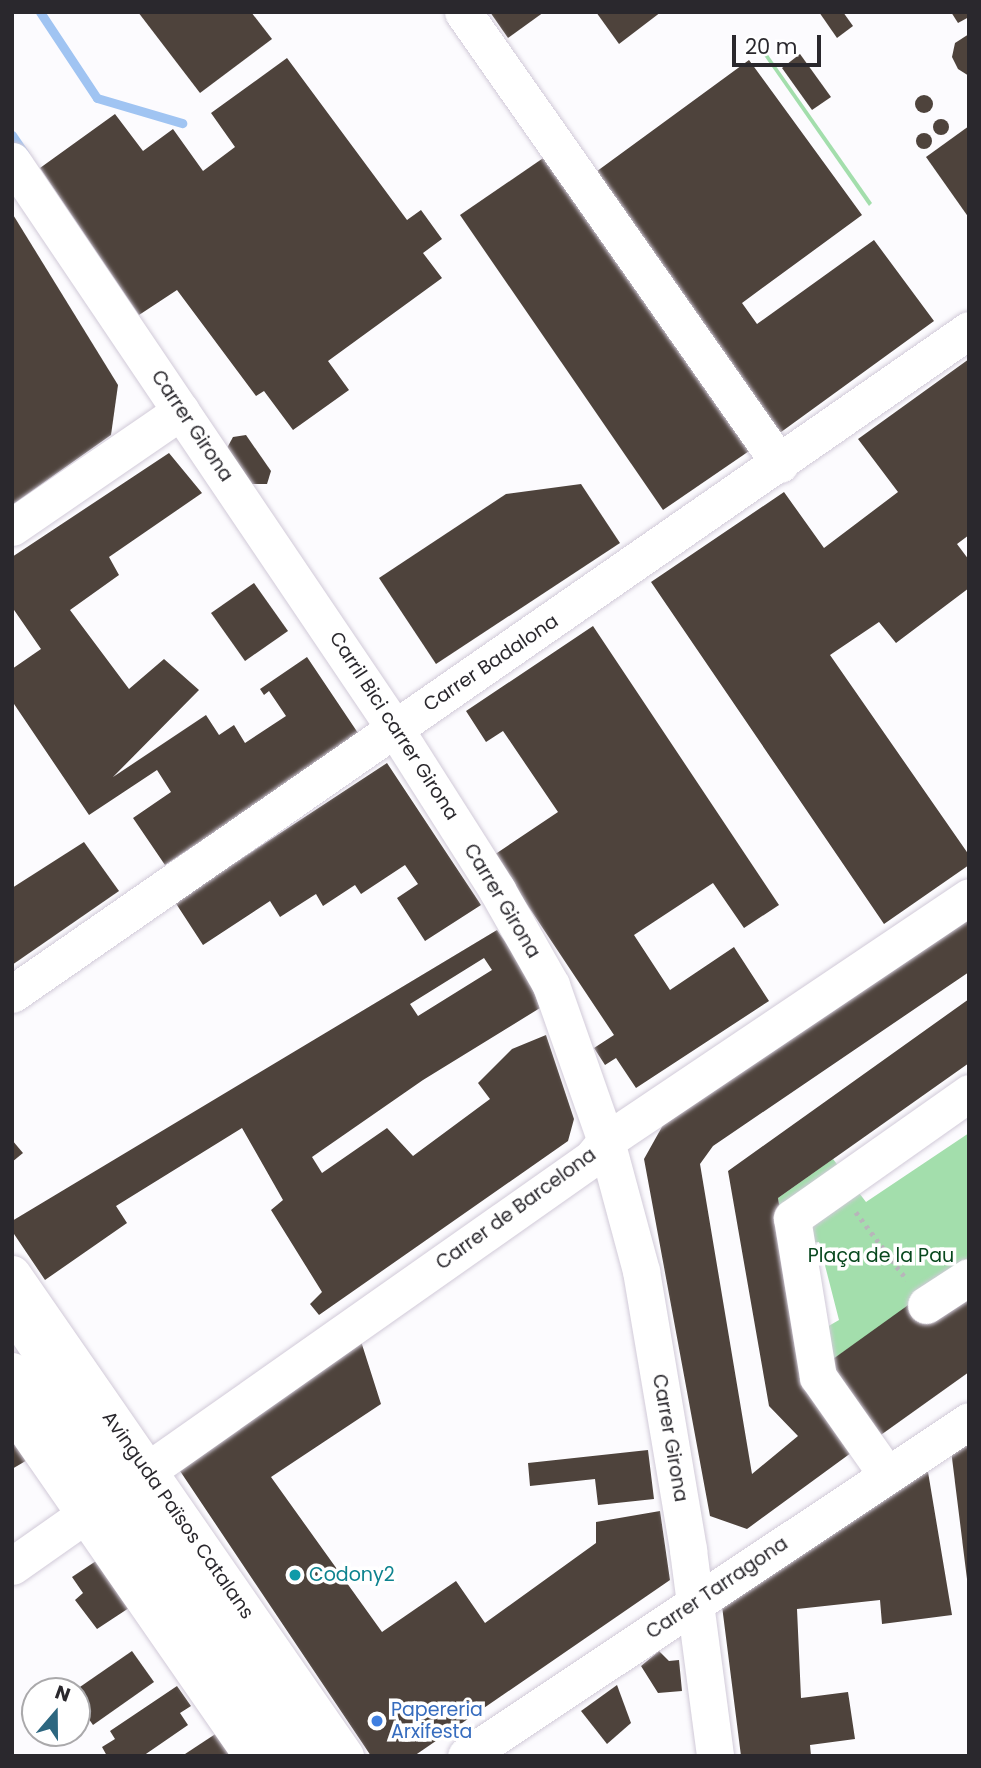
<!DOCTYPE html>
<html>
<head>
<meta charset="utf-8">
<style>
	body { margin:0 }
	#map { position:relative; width:981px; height:1768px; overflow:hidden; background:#fcfbfe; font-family:Poppins,sans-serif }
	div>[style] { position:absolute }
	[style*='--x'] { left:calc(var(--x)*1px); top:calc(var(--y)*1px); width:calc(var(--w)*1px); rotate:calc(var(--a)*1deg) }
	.green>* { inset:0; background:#a3deac }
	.stream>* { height:9px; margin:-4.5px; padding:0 4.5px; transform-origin:4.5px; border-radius:4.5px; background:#a0c4f2 }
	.building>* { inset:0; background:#4e433c }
	.round { border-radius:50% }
	.path>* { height:4.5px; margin-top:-2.25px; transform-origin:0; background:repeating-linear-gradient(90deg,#b7b6ba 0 3.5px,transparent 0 8.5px) }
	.roads { filter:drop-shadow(0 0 2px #d1cad8) drop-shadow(0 0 2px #d1cad8) }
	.minor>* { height:37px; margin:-18.5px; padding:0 18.5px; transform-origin:18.5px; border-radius:18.5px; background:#fff }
	.major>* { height:38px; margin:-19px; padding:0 19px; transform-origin:19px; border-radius:19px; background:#fff }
	.dots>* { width:19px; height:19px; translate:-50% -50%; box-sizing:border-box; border:4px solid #fff; border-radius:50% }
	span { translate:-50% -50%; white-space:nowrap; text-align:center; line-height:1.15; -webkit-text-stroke:7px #fff; paint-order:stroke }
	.street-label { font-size:19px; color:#2a282d }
	.park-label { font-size:19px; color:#08481e }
	.culture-label { font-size:19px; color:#0d838f }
	.left { translate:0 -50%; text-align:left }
	.shop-label { font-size:19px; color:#366cbe }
	.frame { position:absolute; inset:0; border:14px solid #2a282d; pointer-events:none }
	.north { position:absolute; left:21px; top:1677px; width:70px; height:70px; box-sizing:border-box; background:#fff; border:2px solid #aaa9ab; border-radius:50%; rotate:20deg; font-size:19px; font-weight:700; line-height:28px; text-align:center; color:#2a282d }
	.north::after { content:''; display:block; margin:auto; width:24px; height:32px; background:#2d6780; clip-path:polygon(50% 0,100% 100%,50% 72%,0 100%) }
	.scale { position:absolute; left:732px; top:35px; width:89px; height:32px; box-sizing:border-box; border:4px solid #2a282d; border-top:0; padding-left:9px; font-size:21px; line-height:24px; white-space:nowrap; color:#2a282d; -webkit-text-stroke:5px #fff; paint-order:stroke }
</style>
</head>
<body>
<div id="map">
	<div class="green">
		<i style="clip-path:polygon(766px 52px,872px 203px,869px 206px,763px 54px)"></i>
		<i style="clip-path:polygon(969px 1133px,969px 1265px,826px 1364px,820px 1331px,839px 1320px,819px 1242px,786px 1246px,778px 1198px,833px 1159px,866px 1202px)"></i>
	</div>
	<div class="stream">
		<i style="--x:40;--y:12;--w:103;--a:56.5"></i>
		<i style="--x:97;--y:98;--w:89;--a:16.4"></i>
		<i style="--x:12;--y:135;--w:23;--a:56"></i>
	</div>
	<div class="building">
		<i style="clip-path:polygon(138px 12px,251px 12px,272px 39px,200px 93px)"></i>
		<i style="clip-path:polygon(490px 12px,544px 12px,508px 38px)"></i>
		<i style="clip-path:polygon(596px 12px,661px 12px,619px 44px)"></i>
		<i style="clip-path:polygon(819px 12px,843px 12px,853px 26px,837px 38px)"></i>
		<i style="clip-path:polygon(951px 12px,969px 12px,969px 17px,958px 23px)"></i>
		<i style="clip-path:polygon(969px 34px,969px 76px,958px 69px,952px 57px,955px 43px)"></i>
		<i style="clip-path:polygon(800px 54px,831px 97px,812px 110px,782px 68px)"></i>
		<i style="clip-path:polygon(287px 58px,407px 220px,421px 210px,442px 239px,423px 253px,442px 278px,328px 361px,349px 390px,293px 430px,264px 391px,256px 396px,177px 290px,139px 315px,40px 168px,115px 114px,143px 151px,173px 129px,203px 171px,235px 147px,211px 113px)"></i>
		<i style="clip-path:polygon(749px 60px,862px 215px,742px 303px,757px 324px,874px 240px,934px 321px,777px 435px,589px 177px)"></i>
		<i class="round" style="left:915px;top:95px;width:18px;height:18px"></i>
		<i class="round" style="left:933px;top:119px;width:16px;height:16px"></i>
		<i style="clip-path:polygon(969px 126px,969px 218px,926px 157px)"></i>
		<i class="round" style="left:916px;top:133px;width:16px;height:16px"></i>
		<i style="clip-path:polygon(552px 152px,755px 447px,663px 510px,460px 215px)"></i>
		<i style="clip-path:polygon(12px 213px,118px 385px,111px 435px,12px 505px)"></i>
		<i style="clip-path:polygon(969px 359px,969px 535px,957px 544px,969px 560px,969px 588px,896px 643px,879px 622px,830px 655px,969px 855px,969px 865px,884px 924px,651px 582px,784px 492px,824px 548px,898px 492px,858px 439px)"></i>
		<i style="clip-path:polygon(246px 435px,271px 471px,267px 484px,252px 484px,227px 448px,233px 437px)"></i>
		<i style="clip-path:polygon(169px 453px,202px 493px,109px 557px,119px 575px,70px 610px,129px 689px,164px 659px,199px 690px,113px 777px,206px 715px,219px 735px,234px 725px,245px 743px,286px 716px,269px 691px,264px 695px,260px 689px,307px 657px,360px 736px,165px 865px,133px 818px,171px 792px,157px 770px,89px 815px,12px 701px,12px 669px,41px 649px,12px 607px,12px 557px)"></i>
		<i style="clip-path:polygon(581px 484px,620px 543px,436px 664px,379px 578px,506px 494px)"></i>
		<i style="clip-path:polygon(254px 583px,288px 631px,245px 661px,211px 613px)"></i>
		<i style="clip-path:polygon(593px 626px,779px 905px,744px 928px,713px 883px,634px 935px,670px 990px,734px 947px,769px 1001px,636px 1088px,616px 1058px,605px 1065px,594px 1048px,614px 1035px,494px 855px,558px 812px,503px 731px,486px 742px,466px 711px)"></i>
		<i style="clip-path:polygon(387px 763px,481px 905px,425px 941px,397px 898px,418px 884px,405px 865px,361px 894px,355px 885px,323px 906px,316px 894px,280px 917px,270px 901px,203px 945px,175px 902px)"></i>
		<i style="clip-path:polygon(84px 842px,119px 891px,12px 965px,12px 888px)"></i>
		<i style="clip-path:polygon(969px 918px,969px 972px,713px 1146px,700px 1164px,752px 1474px,798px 1436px,769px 1406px,728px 1171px,969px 999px,969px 1063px,778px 1198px,807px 1366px,855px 1450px,747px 1529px,710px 1516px,644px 1159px,663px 1125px)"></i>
		<i style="clip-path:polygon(evenodd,497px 930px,526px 972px,540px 1008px,423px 1080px,312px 1157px,322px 1173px,387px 1128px,413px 1156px,490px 1099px,478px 1083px,512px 1049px,546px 1035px,574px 1119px,568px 1141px,319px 1315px,310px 1304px,322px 1292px,271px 1210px,283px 1200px,242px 1128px,116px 1206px,127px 1223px,45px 1280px,12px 1231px,12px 1221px,497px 930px,484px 958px,492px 970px,418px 1016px,410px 1004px,484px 958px)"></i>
		<i style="clip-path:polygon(12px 1140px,23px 1153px,12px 1162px)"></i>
		<i style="clip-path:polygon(969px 1291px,969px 1372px,878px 1437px,826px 1364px,911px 1303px)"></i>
		<i style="clip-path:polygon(359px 1335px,381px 1404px,271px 1477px,382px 1632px,456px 1581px,485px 1623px,596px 1543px,596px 1522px,660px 1511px,670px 1580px,414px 1756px,371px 1756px,174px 1462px)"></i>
		<i style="clip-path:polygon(12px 1433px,29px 1459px,12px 1469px)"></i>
		<i style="clip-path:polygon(969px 1437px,969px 1579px,967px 1579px,951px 1450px)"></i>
		<i style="clip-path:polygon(648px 1450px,654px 1499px,598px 1505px,595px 1479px,530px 1486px,528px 1463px)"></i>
		<i style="clip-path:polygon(927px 1466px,952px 1615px,882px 1624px,880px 1600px,797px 1609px,801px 1698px,848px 1692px,855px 1739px,810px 1745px,811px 1756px,741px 1756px,722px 1606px)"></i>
		<i style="clip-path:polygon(96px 1561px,132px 1606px,97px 1629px,75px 1600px,83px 1593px,72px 1577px)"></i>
		<i style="clip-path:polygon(132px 1651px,154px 1682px,93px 1725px,77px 1702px,77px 1689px)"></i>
		<i style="clip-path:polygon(659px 1651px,669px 1661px,679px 1660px,682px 1691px,658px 1693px,641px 1666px)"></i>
		<i style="clip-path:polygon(617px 1685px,631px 1723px,607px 1744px,581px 1711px)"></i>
		<i style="clip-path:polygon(177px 1686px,191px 1706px,180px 1713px,188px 1725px,143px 1756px,107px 1756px,102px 1747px,115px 1739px,110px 1731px)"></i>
		<i style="clip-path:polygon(226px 1727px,246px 1756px,182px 1756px)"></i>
	</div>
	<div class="path">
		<i style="--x:856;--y:1212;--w:85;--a:53.1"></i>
	</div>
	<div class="roads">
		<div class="minor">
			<i style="--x:463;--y:12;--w:552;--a:54.96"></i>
			<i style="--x:12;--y:161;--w:685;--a:56.01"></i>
			<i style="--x:395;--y:729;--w:191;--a:57.6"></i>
			<i style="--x:497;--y:890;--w:109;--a:60.4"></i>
			<i style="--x:551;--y:985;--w:165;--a:70.6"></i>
			<i style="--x:606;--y:1141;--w:135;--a:74.9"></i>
			<i style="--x:641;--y:1271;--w:283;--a:80.4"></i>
			<i style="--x:688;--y:1550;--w:208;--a:82.5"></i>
			<i style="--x:12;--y:527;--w:205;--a:-34.5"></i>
			<i style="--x:12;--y:994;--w:1165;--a:-34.75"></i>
			<i style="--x:12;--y:1274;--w:586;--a:55.36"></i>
			<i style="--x:926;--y:1305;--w:51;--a:-33.1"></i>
			<i style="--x:12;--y:1409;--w:422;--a:55.3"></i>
			<i style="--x:887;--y:1475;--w:120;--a:-125.1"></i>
			<i style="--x:818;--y:1377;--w:161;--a:-99.3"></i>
			<i style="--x:792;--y:1218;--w:217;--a:-35.2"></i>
			<i style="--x:12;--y:1566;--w:709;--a:-35.12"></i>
			<i style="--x:592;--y:1158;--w:22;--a:-51"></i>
			<i style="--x:606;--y:1141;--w:437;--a:-33.9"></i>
			<i style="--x:466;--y:1756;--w:604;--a:-33.66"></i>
		</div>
		<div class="major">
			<i style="--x:12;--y:1308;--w:541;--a:55.93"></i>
			<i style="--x:12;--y:1372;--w:467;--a:55.4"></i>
		</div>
	</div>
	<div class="dots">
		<i style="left:295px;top:1575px;background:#0f9aa8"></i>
		<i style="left:377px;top:1721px;background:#3f7fe0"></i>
	</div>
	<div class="street-label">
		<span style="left:192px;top:426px;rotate:56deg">Carrer Girona</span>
		<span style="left:491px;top:663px;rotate:-34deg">Carrer Badalona</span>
		<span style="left:394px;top:726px;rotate:57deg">Carril Bici carrer Girona</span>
		<span style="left:502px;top:901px;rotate:59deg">Carrer Girona</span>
		<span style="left:516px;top:1209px;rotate:-36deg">Carrer de Barcelona</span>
		<span style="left:670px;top:1438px;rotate:80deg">Carrer Girona</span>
		<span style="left:178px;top:1515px;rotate:55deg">Avinguda Països Catalans</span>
		<span style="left:717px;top:1588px;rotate:-34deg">Carrer Tarragona</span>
	</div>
	<div class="park-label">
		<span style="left:881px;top:1256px">Plaça de la Pau</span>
	</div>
	<div class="culture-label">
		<span class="left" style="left:309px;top:1575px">Codony2</span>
	</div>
	<div class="shop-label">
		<span class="left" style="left:391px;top:1721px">Papereria<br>Arxifesta</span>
	</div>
	<div class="frame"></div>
	<div class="north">N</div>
	<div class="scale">20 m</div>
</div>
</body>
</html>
